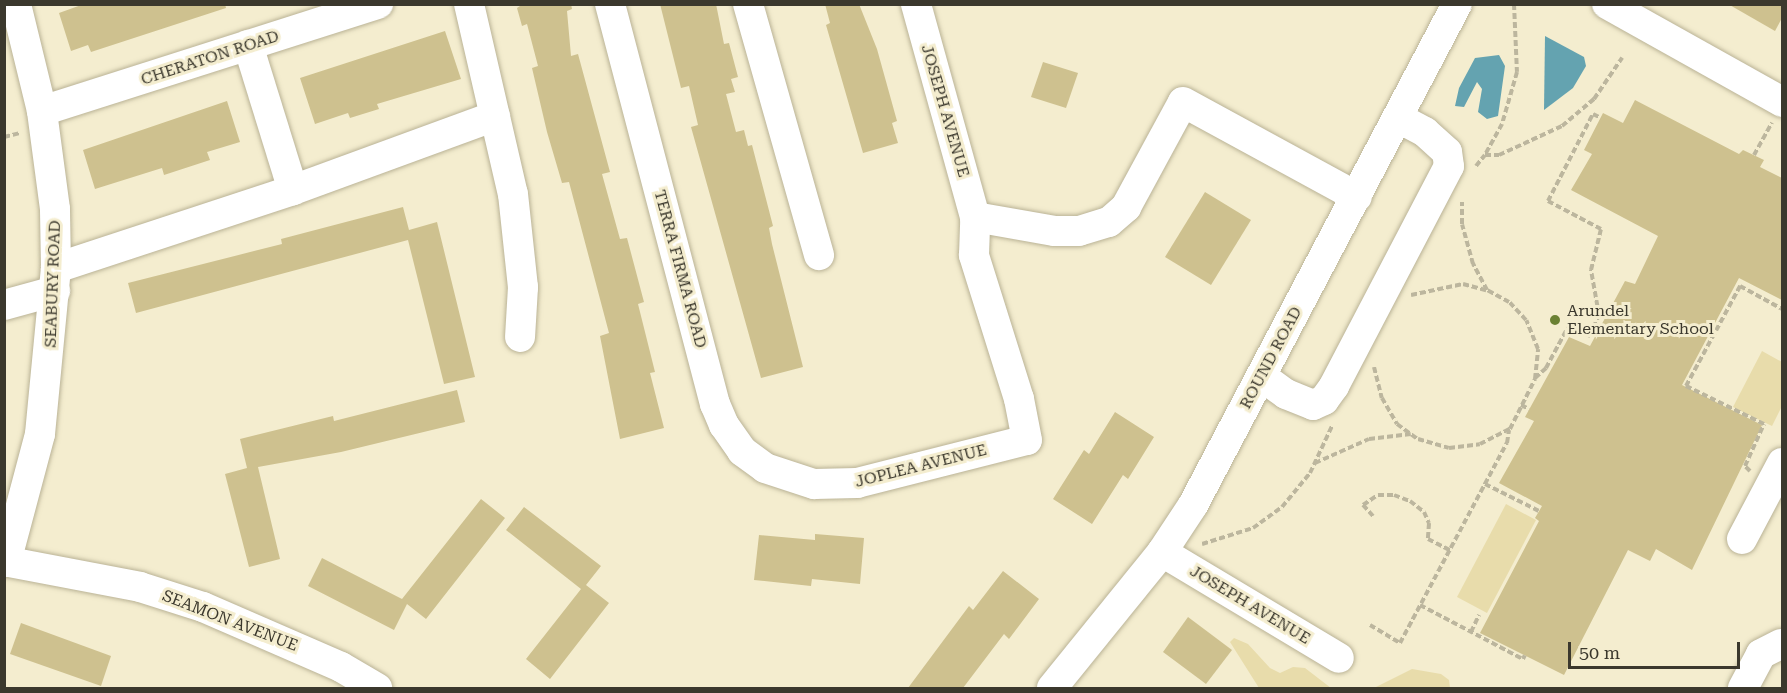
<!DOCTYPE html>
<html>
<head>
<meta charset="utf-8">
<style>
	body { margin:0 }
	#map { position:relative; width:1787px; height:693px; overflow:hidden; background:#f4edcf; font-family:"Roboto Serif",serif }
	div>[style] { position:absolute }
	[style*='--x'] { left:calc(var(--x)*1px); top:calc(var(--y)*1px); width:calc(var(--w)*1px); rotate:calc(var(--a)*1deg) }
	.green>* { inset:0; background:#e8dcab }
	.water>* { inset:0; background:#64a3b0 }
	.building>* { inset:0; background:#cec18f }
	.path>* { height:4px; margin-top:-2px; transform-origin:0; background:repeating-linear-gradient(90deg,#bcb69e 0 6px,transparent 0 9px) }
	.roads { filter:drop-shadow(0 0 2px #bab396) drop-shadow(0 0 2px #bab396) }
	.minor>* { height:30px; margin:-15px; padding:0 15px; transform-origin:15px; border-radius:15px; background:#fff }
	.dots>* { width:16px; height:16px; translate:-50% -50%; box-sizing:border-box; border:3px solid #f4edcf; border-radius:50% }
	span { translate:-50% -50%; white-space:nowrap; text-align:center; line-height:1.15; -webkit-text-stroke:6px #f4edcf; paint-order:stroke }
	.street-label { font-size:16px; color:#3b382d }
	.poi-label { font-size:16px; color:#3b382d }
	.left { translate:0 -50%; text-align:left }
	.frame { position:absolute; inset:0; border:6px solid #3b382d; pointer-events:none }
	.scale { position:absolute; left:1568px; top:642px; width:172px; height:27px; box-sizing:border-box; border:3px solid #3b382d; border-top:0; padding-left:8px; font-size:18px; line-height:21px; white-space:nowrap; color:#3b382d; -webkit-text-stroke:4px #f4edcf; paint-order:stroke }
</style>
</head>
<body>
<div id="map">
	<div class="green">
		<i style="clip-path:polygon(1762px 351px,1782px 362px,1782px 406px,1772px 426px,1733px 407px)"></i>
		<i style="clip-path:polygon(1506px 504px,1536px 520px,1487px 613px,1457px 597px)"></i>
		<i style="clip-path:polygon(1234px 638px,1248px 644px,1270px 668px,1280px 673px,1293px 667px,1305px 668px,1331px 688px,1259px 688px,1230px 642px)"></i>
		<i style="clip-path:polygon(1412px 669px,1441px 674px,1449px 680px,1450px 688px,1374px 688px)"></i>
	</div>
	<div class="water">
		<i style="clip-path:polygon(1545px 36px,1584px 57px,1586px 66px,1573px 88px,1544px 110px)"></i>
		<i style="clip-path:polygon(1499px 55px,1505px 66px,1498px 116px,1487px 119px,1478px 112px,1482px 89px,1477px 82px,1464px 107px,1455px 106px,1459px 88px,1475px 58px)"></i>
	</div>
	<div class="building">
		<i style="clip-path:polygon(84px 4px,225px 4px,226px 8px,91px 52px,88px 45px,71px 51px,59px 13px)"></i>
		<i style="clip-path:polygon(523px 4px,571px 4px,572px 9px,567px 11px,571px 56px,578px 54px,610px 172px,602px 174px,620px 239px,627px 238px,644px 302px,638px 304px,655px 372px,650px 373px,664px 428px,620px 439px,600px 336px,609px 333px,569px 182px,562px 183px,547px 132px,532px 68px,538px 66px,527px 24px,522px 26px,517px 8px)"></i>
		<i style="clip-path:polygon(660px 4px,716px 4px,724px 44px,729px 43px,738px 77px,731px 79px,735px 92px,726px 94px,736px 132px,744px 130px,748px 146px,752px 145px,773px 226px,769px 228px,772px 244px,803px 367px,761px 378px,691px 127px,698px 125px,689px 86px,681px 88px)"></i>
		<i style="clip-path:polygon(825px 4px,859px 4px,877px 49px,897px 121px,892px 123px,898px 143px,863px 153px,826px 25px,830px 23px)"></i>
		<i style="clip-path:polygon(1728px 4px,1782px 4px,1782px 18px,1775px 31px)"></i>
		<i style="clip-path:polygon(445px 31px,461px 79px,377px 104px,379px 109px,350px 118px,348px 113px,315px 124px,300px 78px)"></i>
		<i style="clip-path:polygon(1043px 62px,1078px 73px,1066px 108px,1031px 97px)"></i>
		<i style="clip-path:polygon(1635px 100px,1739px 154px,1743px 150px,1764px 160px,1760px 167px,1782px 178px,1782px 300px,1739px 278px,1682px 385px,1762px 425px,1692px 570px,1656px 549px,1650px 561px,1628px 550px,1564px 675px,1480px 633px,1539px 521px,1535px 518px,1542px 506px,1499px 483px,1534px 421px,1525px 417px,1569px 337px,1590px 346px,1625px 281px,1635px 284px,1658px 236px,1571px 190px,1592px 154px,1584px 150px,1603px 113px,1623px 123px)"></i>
		<i style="clip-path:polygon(227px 101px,240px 142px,207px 152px,210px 160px,164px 175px,162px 168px,95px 189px,83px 150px)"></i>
		<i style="clip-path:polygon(1205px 192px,1251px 220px,1211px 285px,1165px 257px)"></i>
		<i style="clip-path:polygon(403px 207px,409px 230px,437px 222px,475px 377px,444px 384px,408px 240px,136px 313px,128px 283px,282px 244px,281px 239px)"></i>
		<i style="clip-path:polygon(457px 390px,465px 422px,341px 452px,258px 467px,280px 559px,249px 567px,225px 474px,247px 468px,240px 439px,333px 416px,334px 421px)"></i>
		<i style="clip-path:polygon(1115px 412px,1154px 437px,1128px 479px,1123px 475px,1092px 524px,1053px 499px,1084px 450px,1089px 454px)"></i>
		<i style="clip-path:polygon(481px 499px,505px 518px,426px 619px,407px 604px,394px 630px,308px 586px,322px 558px,402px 599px)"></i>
		<i style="clip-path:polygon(524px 507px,601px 566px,586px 585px,609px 603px,550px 679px,526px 659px,581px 589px,506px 530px)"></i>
		<i style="clip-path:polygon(815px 534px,864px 538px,860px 584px,812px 579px,811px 586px,754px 580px,759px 535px,815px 540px)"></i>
		<i style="clip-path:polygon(1003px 571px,1039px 599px,1009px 639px,1004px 634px,963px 688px,908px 688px,969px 606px,973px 610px)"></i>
		<i style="clip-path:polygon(1188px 617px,1232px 650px,1206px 684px,1163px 652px)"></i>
		<i style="clip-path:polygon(21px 623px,111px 656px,101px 686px,10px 654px)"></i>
	</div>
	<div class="path">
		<i style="--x:1514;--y:4;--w:68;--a:87.5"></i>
		<i style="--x:1517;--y:72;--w:54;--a:106.1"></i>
		<i style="--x:1502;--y:124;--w:35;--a:119"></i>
		<i style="--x:1485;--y:155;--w:14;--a:0"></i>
		<i style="--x:1499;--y:155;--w:69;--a:-24.7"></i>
		<i style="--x:1562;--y:126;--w:42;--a:-40.2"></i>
		<i style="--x:1594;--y:99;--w:50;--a:-55.7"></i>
		<i style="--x:4;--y:137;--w:16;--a:-14"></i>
		<i style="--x:1754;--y:155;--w:37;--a:-61"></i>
		<i style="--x:1476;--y:166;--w:14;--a:-51"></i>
		<i style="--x:1411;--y:295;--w:53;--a:-11.9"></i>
		<i style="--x:1463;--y:284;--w:24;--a:15"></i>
		<i style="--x:1374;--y:367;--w:32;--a:76"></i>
		<i style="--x:1382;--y:398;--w:30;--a:60"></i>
		<i style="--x:1397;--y:424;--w:26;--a:36"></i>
		<i style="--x:1418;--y:439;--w:32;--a:16"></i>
		<i style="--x:1449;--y:448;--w:31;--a:-7"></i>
		<i style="--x:1480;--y:444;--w:34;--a:-27"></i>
		<i style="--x:1510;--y:429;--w:56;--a:-63.4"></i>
		<i style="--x:1535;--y:379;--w:30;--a:-84"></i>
		<i style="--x:1538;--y:349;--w:31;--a:-112"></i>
		<i style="--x:1526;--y:320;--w:25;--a:-133"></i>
		<i style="--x:1509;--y:302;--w:25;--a:-151"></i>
		<i style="--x:1487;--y:290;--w:30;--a:-118"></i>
		<i style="--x:1473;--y:264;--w:41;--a:-105.4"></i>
		<i style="--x:1462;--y:224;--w:22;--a:-90"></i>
		<i style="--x:1535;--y:378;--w:15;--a:-42"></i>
		<i style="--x:1546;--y:368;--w:47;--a:-61.8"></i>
		<i style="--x:1568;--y:327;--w:24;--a:22"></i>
		<i style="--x:1590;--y:336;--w:23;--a:-67"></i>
		<i style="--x:1599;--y:315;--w:46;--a:-100.1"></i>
		<i style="--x:1591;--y:270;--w:42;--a:-76.3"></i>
		<i style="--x:1601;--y:229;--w:60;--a:-152.2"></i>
		<i style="--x:1548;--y:201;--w:98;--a:-62.7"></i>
		<i style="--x:1593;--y:114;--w:9;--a:27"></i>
		<i style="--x:1521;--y:405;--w:9;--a:27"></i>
		<i style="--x:1315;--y:463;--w:59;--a:-24"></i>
		<i style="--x:1369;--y:439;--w:42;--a:-6.8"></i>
		<i style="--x:1750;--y:471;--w:7;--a:-135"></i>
		<i style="--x:1745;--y:466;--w:46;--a:-65.7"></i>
		<i style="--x:1764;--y:424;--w:87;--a:-154"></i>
		<i style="--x:1686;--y:386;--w:114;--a:-61.6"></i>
		<i style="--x:1740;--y:286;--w:48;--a:28.7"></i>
		<i style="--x:1485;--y:484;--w:60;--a:26.6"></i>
		<i style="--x:1373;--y:516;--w:15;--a:-132"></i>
		<i style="--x:1363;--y:505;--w:18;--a:-34"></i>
		<i style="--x:1378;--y:495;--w:16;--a:0"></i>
		<i style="--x:1394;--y:495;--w:17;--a:21"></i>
		<i style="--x:1410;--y:501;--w:18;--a:38"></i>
		<i style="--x:1424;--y:512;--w:12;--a:66"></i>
		<i style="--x:1429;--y:523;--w:16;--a:94"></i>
		<i style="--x:1428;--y:539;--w:25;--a:27"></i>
		<i style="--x:1202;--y:544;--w:53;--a:-17.4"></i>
		<i style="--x:1253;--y:528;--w:36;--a:-36"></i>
		<i style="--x:1282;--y:507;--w:44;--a:-50.5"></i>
		<i style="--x:1310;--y:473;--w:52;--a:-64.9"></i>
		<i style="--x:1420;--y:605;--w:116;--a:27.7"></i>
		<i style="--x:1523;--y:659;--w:4;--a:-63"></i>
		<i style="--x:1370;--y:625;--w:35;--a:31"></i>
		<i style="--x:1400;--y:643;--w:227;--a:-61.9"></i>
		<i style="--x:1507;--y:443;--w:13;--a:-81"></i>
		<i style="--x:1471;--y:632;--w:19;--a:-65"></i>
	</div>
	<div class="roads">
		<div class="minor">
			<i style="--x:469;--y:4;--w:195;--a:77"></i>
			<i style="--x:513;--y:194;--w:94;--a:83.9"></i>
			<i style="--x:523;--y:287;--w:50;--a:93.4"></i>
			<i style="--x:610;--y:4;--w:414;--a:75.3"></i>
			<i style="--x:715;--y:404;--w:23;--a:67"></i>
			<i style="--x:724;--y:425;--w:32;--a:55"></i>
			<i style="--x:742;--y:451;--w:29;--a:36"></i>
			<i style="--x:765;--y:468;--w:52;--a:18.1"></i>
			<i style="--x:814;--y:484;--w:43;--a:-1.3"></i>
			<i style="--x:857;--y:483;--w:175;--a:-14.2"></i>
			<i style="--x:1027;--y:440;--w:42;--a:-101"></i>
			<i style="--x:1019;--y:399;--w:151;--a:-107.4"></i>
			<i style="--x:974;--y:255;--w:38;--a:-88"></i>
			<i style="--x:975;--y:217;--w:221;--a:-105.5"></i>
			<i style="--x:748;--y:4;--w:261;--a:74.2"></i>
			<i style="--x:1607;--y:4;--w:201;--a:29.2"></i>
			<i style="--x:248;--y:45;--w:152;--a:72.8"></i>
			<i style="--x:42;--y:111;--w:353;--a:-17.7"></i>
			<i style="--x:975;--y:217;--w:80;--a:10"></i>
			<i style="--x:1054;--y:231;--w:25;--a:0"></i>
			<i style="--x:1079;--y:231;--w:31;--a:-17"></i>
			<i style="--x:1109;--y:222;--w:23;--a:-41"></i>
			<i style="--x:1126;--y:207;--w:119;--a:-61.5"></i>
			<i style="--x:1183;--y:102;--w:198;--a:28.6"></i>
			<i style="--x:56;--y:268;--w:250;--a:-18.2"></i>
			<i style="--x:293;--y:190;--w:215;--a:-20.1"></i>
			<i style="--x:4;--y:305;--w:53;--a:-15.4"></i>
			<i style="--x:1261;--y:376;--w:31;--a:36"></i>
			<i style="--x:1286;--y:394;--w:29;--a:22"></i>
			<i style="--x:1313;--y:405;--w:12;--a:-24"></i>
			<i style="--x:1324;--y:400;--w:17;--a:-54"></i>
			<i style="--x:1334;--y:386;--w:248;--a:-62.4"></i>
			<i style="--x:1449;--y:166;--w:14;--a:-98"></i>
			<i style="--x:1447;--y:152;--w:30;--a:-138"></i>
			<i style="--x:1425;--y:132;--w:30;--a:-152"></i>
			<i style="--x:1742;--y:539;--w:86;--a:-62.2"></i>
			<i style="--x:1162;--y:552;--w:206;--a:30.9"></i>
			<i style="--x:4;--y:561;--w:138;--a:10.8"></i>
			<i style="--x:140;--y:587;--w:66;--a:17.6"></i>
			<i style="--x:203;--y:607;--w:150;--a:23.5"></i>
			<i style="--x:341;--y:667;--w:42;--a:30.3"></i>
			<i style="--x:6;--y:562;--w:132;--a:-75.1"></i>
			<i style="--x:40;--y:434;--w:167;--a:-84.5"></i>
			<i style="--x:56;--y:268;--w:59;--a:-91"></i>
			<i style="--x:55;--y:209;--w:99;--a:-97.6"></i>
			<i style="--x:42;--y:111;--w:110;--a:-103.7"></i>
			<i style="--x:1052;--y:688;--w:175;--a:-51"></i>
			<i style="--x:1162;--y:552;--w:56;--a:-56.6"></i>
			<i style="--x:1193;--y:505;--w:566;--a:-62.21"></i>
			<i style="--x:1743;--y:688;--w:38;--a:-62"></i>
			<i style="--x:1761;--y:654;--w:22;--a:-27"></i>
		</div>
	</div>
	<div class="dots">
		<i style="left:1555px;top:320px;background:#6b8133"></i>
	</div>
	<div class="street-label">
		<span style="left:210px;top:58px;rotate:-18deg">CHERATON ROAD</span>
		<span style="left:945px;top:111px;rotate:74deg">JOSEPH AVENUE</span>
		<span style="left:680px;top:269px;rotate:75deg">TERRA FIRMA ROAD</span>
		<span style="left:53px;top:284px;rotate:-88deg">SEABURY ROAD</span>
		<span style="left:1271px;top:358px;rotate:-62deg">ROUND ROAD</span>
		<span style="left:921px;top:466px;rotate:-14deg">JOPLEA AVENUE</span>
		<span style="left:1250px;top:605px;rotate:31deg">JOSEPH AVENUE</span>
		<span style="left:230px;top:621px;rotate:21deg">SEAMON AVENUE</span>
	</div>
	<div class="poi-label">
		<span class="left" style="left:1567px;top:320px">Arundel<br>Elementary School</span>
	</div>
	<div class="frame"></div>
	<div class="scale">50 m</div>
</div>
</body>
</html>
